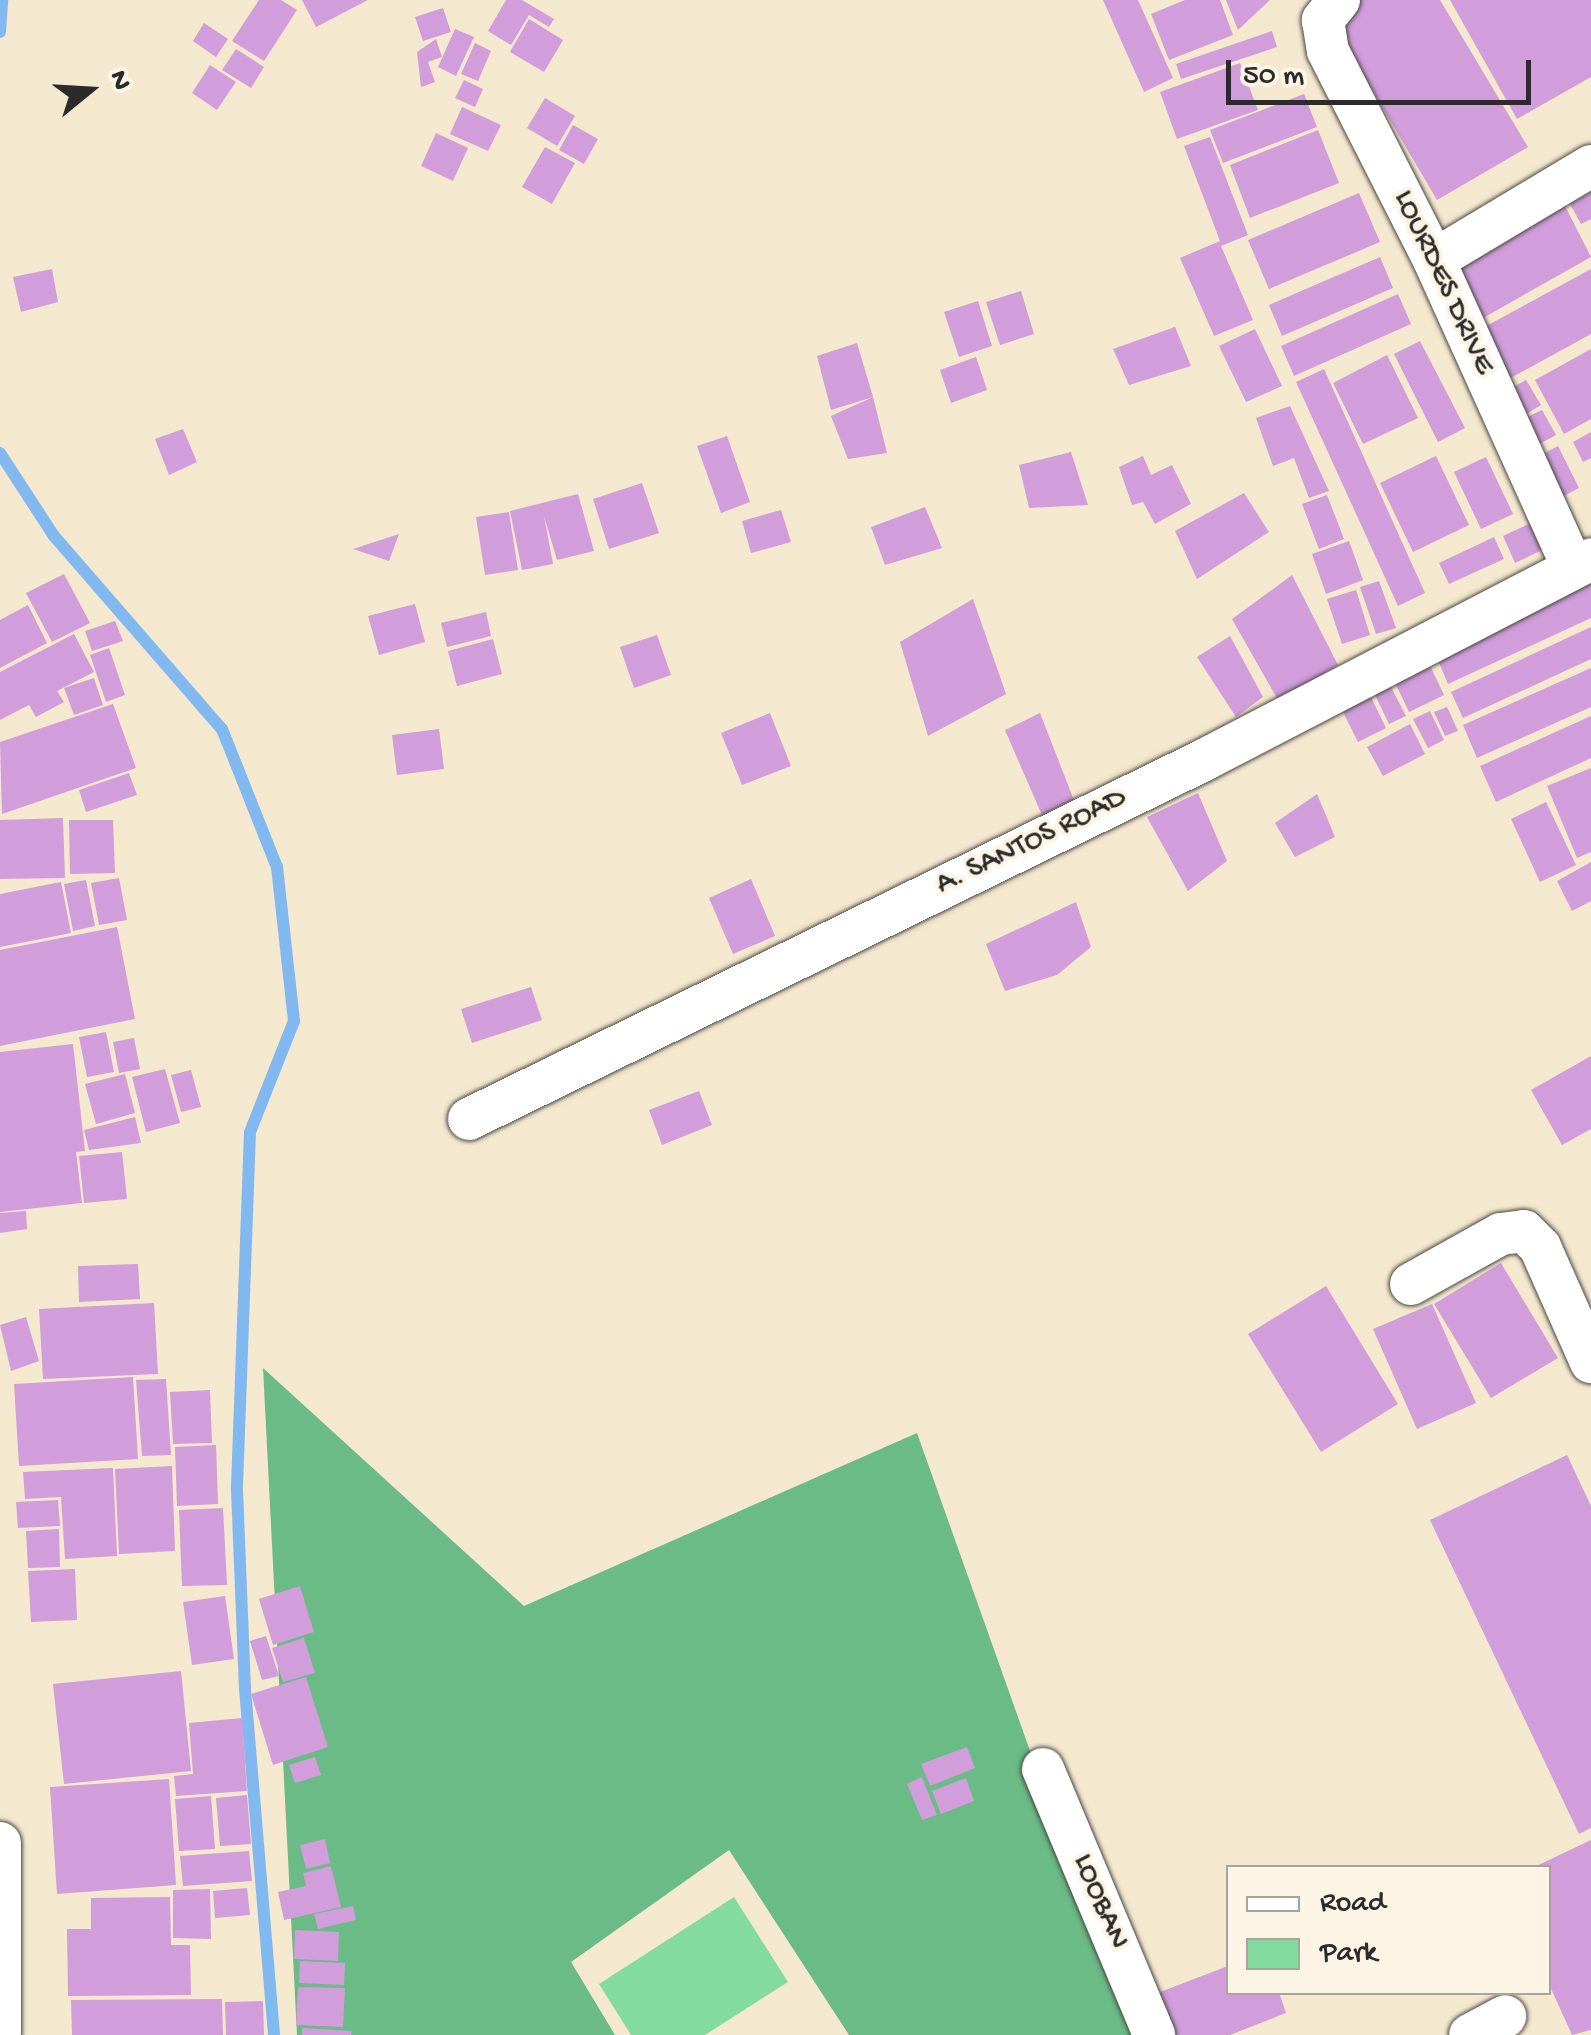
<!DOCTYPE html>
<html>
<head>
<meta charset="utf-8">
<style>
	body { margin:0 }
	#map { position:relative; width:1591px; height:2035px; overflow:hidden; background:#f4e8ce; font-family:"Gochi Hand",sans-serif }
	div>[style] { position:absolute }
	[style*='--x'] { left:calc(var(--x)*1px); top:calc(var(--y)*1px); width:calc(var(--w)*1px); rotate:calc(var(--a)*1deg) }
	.green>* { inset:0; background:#83dba0 }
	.forest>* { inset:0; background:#6abb86 }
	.stream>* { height:12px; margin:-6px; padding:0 6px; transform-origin:6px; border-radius:6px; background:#81b8f0 }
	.building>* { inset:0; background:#d19ddb }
	.roads { filter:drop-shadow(0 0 2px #494743) drop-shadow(0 0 2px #494743) }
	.minor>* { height:42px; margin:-21px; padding:0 21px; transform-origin:21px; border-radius:21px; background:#fff }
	span { translate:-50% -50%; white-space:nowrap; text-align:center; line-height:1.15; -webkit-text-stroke:8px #fcf5e5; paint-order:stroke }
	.street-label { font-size:30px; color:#2b2b2b }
	.legend { position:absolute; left:1226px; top:1865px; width:325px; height:130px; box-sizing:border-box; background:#fcf5e5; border:2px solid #a8a49b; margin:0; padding:12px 18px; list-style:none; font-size:30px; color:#2b2b2b }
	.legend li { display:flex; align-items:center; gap:20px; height:50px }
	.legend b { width:50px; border:2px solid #a8a49b }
	.north { position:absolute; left:40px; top:40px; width:100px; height:100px; -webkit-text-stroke:8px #fcf5e5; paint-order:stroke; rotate:72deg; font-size:28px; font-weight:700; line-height:40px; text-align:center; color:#2b2b2b }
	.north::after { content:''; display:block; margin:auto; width:35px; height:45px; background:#2b2b2b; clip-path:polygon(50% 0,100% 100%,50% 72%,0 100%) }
	.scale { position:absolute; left:1226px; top:60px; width:305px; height:45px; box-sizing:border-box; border:5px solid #2b2b2b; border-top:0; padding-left:12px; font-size:30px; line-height:35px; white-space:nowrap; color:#2b2b2b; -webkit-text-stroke:8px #fcf5e5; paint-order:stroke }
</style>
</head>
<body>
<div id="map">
	<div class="green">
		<i style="clip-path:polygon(734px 1897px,788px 1982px,705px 2035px,631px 2035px,599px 1984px)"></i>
	</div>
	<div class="forest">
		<i style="clip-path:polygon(263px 1368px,524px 1606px,917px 1433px,1131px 2035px,849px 2035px,729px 1850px,571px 1962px,615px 2035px,297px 2035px)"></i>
	</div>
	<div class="stream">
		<i style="--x:0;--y:32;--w:32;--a:-86"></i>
		<i style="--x:0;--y:453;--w:99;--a:57"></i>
		<i style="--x:54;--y:536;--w:256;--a:49"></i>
		<i style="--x:222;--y:729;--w:149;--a:68.3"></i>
		<i style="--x:277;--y:867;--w:155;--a:83.7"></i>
		<i style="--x:294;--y:1021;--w:119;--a:111.6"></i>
		<i style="--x:250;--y:1132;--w:358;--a:92.1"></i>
		<i style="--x:237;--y:1490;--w:199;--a:87.7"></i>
		<i style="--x:245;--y:1689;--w:347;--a:85.2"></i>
	</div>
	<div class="building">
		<i style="clip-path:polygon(259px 0,281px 0,297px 10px,264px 61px,232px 41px)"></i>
		<i style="clip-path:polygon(302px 0,368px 0,316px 27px)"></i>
		<i style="clip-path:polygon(506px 0,522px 0,554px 19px,549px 27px,529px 15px,511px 45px,488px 31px)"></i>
		<i style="clip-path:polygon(1103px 0,1138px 0,1173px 78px,1144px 92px)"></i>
		<i style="clip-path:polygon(1185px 0,1220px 0,1233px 35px,1169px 60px,1151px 14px)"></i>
		<i style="clip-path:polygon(1226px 0,1270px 0,1238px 30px)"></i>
		<i style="clip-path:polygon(1354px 0,1440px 0,1528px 147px,1437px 200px,1328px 15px)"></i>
		<i style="clip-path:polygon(1450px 0,1591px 0,1591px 77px,1517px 119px)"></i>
		<i style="clip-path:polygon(443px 8px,451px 32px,423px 41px,415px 17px)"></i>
		<i style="clip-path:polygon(529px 19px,563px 40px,544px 72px,510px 52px)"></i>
		<i style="clip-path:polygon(204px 23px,228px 39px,216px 57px,193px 41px)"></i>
		<i style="clip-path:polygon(455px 29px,474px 37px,456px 76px,438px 67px)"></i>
		<i style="clip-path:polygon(1272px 31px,1277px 47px,1181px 79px,1176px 64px)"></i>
		<i style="clip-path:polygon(436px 39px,442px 57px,428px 62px,435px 82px,421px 87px,417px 52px)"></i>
		<i style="clip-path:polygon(475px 43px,491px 51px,478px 81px,461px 74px)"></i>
		<i style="clip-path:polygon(236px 49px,264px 67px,251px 88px,222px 70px)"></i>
		<i style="clip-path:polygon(1240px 63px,1258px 110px,1177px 139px,1160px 92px)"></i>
		<i style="clip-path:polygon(210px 65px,236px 82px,217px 110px,192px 93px)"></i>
		<i style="clip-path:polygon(464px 80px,483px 89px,475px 107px,455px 98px)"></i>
		<i style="clip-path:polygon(1304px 94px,1317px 127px,1223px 163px,1210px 130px)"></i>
		<i style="clip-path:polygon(545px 98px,575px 116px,557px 146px,527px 128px)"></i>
		<i style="clip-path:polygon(462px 107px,501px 125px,488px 151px,450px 134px)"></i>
		<i style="clip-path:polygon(573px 125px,598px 139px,584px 164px,559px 150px)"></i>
		<i style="clip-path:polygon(1318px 130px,1339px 183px,1250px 218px,1230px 165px)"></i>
		<i style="clip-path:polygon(436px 133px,468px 148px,453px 181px,421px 166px)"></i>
		<i style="clip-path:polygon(1210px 137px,1248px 235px,1221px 246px,1253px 320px,1214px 336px,1180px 258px,1220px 241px,1184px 146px)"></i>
		<i style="clip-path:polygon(545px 147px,575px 163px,552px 204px,522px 187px)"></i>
		<i style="clip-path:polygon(1591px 192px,1591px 219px,1581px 224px,1570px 204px)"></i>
		<i style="clip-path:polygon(1359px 193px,1380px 242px,1269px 289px,1248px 240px)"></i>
		<i style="clip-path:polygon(1564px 204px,1591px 257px,1476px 322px,1447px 270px)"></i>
		<i style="clip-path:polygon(1380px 257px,1393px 288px,1282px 336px,1269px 305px)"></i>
		<i style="clip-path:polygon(52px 269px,58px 302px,21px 312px,13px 277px)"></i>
		<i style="clip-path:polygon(1591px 269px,1591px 334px,1507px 380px,1479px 330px)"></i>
		<i style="clip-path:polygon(1021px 291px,1034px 334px,1000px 345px,986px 302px)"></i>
		<i style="clip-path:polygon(1398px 294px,1411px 324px,1294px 376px,1281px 346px)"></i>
		<i style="clip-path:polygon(978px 301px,992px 346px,959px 357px,944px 312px)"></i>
		<i style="clip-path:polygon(1175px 327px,1191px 366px,1129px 385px,1113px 349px)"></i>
		<i style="clip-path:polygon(1255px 329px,1282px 386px,1246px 402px,1219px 346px)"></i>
		<i style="clip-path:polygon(1420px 341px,1465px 428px,1438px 442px,1394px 354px)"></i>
		<i style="clip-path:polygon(857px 343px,873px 397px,831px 410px,817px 356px)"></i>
		<i style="clip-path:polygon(1591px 349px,1591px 419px,1564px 434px,1535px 380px)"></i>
		<i style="clip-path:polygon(1387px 355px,1418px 418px,1363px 444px,1333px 383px)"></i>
		<i style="clip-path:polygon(976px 357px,987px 390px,951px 403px,940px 370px)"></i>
		<i style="clip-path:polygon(1324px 369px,1425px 593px,1398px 606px,1296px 382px)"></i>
		<i style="clip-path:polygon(1526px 380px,1541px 405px,1520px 418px,1504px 392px)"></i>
		<i style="clip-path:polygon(873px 397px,887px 453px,848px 459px,831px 416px)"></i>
		<i style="clip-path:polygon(1290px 406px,1329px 491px,1309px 498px,1294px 458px,1273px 466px,1256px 418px)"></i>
		<i style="clip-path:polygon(1542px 410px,1556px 435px,1532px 448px,1519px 421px)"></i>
		<i style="clip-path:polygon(183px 429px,197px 462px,169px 475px,155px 439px)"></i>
		<i style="clip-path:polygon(1591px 432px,1591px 458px,1583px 462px,1573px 442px)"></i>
		<i style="clip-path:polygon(727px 436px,750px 502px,721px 513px,697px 446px)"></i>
		<i style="clip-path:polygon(1558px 446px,1579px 488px,1556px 500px,1535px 458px)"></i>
		<i style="clip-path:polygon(1071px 452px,1088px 505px,1029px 508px,1019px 465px)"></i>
		<i style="clip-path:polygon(1143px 456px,1151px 475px,1172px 465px,1191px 504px,1155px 524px,1143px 502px,1132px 505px,1119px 467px)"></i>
		<i style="clip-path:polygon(1436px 456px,1469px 525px,1413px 552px,1380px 483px)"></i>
		<i style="clip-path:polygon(1486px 457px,1513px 514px,1481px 529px,1454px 472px)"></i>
		<i style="clip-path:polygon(642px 483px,659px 533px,609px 549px,593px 499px)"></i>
		<i style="clip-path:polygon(1244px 493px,1269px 532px,1197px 579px,1175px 531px)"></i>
		<i style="clip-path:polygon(578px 494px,594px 551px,557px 560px,544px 516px,553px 564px,522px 570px,510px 511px)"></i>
		<i style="clip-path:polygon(1327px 495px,1344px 539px,1319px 549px,1302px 504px)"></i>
		<i style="clip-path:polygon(925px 507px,942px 548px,885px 565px,871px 527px)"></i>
		<i style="clip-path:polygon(781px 510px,791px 542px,751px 553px,742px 521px)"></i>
		<i style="clip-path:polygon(509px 512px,518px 570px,485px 575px,476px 517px)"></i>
		<i style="clip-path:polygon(1535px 521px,1548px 547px,1515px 563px,1503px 536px)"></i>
		<i style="clip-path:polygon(399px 534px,389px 561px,353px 549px)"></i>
		<i style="clip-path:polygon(1494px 537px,1504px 559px,1449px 584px,1439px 563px)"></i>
		<i style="clip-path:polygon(1349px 541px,1363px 580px,1326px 594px,1312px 554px)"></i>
		<i style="clip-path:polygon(64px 574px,90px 623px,52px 642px,26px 593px)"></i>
		<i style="clip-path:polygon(1292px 575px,1338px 665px,1278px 700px,1232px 619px)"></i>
		<i style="clip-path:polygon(1379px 581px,1396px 628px,1376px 634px,1360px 587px)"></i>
		<i style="clip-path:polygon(1591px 581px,1591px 618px,1448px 684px,1435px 653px)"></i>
		<i style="clip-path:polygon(1356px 590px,1370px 635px,1342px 644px,1327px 599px)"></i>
		<i style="clip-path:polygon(973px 599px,1006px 694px,928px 736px,900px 642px)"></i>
		<i style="clip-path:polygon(415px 604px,425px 642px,379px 655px,368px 616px)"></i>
		<i style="clip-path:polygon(28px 605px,47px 643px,0 668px,0 620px)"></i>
		<i style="clip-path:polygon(486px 612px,491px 636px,447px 647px,441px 623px)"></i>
		<i style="clip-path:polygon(115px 621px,123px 641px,92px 651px,85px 631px)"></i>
		<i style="clip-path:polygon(1591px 627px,1591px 659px,1463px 718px,1451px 692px)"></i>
		<i style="clip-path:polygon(74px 634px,94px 672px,57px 691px,64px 702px,36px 717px,29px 705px,0 720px,0 672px)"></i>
		<i style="clip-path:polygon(657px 635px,671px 675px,634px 688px,620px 647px)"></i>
		<i style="clip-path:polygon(1230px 636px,1263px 697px,1236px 717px,1197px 657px)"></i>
		<i style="clip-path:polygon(493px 639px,502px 674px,457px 686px,448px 651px)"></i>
		<i style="clip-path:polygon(109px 648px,125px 695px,106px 702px,90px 655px)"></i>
		<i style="clip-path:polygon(1424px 653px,1444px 695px,1409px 712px,1389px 670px)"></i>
		<i style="clip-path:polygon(1591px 668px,1591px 707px,1477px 758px,1463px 725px)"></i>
		<i style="clip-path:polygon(94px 678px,103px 705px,74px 715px,64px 688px)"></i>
		<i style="clip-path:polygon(1391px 687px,1406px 716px,1389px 724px,1375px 695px)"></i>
		<i style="clip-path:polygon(1369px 693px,1386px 728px,1358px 742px,1341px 708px)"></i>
		<i style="clip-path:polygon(113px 704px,136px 768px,2px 814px,0 742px)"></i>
		<i style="clip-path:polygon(1447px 707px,1458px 731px,1445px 736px,1434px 712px)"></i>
		<i style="clip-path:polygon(1430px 711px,1444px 740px,1428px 748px,1413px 719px)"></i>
		<i style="clip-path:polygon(770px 713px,791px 766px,742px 785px,721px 733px)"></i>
		<i style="clip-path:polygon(1040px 713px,1077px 808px,1045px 822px,1005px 730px)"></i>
		<i style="clip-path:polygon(1591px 716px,1591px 758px,1496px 802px,1480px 766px)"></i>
		<i style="clip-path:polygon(1410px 724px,1425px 754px,1383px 776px,1367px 747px)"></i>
		<i style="clip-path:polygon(439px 729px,444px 769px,397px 775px,392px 735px)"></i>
		<i style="clip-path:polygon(1591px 768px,1591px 852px,1577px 858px,1547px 786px)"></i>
		<i style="clip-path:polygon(129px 773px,137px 795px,86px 812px,79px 790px)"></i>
		<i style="clip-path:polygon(1198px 793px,1227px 861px,1188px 891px,1147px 817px)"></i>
		<i style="clip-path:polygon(1317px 794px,1335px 837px,1295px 857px,1275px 823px)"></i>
		<i style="clip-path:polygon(1546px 802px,1576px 865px,1540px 882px,1511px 819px)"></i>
		<i style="clip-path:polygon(63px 818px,65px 878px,0 879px,0 820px)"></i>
		<i style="clip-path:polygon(69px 820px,113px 820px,115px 873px,70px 874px)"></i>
		<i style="clip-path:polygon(1591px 862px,1591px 901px,1572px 911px,1557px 881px)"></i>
		<i style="clip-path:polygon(119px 878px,127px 920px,99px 925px,91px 883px)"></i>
		<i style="clip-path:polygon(751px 879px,775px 936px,733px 954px,709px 898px)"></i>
		<i style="clip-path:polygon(86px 880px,95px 926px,73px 931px,64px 884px)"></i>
		<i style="clip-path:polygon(61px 882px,71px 933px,0 947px,0 894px)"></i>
		<i style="clip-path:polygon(1076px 902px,1091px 947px,1057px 975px,1005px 991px,986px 944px)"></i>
		<i style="clip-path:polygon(117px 927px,135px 1019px,0 1046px,0 950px)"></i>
		<i style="clip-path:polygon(531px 987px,542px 1020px,472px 1043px,461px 1009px)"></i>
		<i style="clip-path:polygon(106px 1032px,114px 1072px,87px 1077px,79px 1037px)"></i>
		<i style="clip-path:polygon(134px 1038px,140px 1069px,119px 1073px,113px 1042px)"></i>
		<i style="clip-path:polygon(73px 1044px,85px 1151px,76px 1152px,82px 1203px,0 1212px,0 1052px)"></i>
		<i style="clip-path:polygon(1591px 1056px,1591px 1129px,1562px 1145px,1531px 1090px)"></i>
		<i style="clip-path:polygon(165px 1069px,180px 1123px,146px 1132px,132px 1077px)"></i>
		<i style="clip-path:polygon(191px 1070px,201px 1107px,181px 1112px,171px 1075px)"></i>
		<i style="clip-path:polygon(125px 1074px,135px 1113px,96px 1124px,85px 1084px)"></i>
		<i style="clip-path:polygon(699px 1091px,712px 1125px,662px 1145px,649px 1110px)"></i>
		<i style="clip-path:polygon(135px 1117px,141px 1143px,89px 1150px,84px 1130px)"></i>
		<i style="clip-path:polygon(122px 1152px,127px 1199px,84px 1203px,79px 1156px)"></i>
		<i style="clip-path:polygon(26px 1211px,27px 1229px,0 1233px,0 1213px)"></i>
		<i style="clip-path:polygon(1501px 1263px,1558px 1358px,1491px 1398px,1434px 1304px)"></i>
		<i style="clip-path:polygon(138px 1264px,140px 1299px,79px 1302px,78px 1266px)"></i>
		<i style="clip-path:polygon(1326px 1286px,1398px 1404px,1321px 1452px,1248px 1334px)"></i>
		<i style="clip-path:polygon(154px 1303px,158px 1374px,43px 1379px,39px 1309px)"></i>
		<i style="clip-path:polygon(1432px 1304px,1476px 1403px,1417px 1429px,1373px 1329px)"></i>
		<i style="clip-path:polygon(26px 1317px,39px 1361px,11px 1371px,0 1325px)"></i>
		<i style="clip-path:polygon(133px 1377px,138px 1459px,19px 1466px,14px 1384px)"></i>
		<i style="clip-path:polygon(166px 1379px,171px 1455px,142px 1456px,136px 1380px)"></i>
		<i style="clip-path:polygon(210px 1390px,212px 1443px,173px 1444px,170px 1392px)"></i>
		<i style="clip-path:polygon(216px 1445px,218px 1504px,177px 1506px,175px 1447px)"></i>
		<i style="clip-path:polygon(1567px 1455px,1591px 1506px,1591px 1828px,1579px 1834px,1430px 1520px)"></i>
		<i style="clip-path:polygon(172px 1466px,175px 1551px,119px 1554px,115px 1469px)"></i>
		<i style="clip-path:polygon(113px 1468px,117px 1556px,65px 1559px,61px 1497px,25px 1499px,23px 1472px)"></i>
		<i style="clip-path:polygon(58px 1500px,60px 1526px,18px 1528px,16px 1502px)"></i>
		<i style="clip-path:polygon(223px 1508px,227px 1585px,182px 1586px,179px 1510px)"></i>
		<i style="clip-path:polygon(59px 1529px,60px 1567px,28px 1568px,26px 1531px)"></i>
		<i style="clip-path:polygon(75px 1569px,77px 1620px,31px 1622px,28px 1571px)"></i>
		<i style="clip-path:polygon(300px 1586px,314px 1632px,273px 1645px,259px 1599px)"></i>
		<i style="clip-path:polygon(225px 1596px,234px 1659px,192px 1665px,183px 1602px)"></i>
		<i style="clip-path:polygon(266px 1636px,279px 1676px,262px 1680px,250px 1641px)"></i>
		<i style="clip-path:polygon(304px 1638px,315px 1673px,283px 1682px,272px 1648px)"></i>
		<i style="clip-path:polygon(181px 1671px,191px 1771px,64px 1784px,53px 1684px)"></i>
		<i style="clip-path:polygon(306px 1677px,328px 1747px,273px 1765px,251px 1694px)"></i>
		<i style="clip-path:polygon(242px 1718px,247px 1791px,176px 1796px,174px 1776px,193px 1774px,189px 1723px)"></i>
		<i style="clip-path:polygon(967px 1747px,975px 1768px,930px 1786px,921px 1764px)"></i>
		<i style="clip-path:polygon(315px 1757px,321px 1775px,295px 1783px,289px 1765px)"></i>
		<i style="clip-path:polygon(922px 1777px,937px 1815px,922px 1820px,907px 1784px)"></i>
		<i style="clip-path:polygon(966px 1778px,974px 1801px,941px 1814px,932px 1791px)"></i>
		<i style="clip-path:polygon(169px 1779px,176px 1885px,57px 1894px,50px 1787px)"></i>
		<i style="clip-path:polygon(247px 1795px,251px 1844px,220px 1846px,216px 1798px)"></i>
		<i style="clip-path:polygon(211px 1796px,215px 1849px,179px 1851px,175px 1799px)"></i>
		<i style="clip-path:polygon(325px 1839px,330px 1863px,306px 1869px,300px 1845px)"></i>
		<i style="clip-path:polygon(1591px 1840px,1591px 2030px,1572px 2035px,1548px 1982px,1548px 1868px,1532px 1868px)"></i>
		<i style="clip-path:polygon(249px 1851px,252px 1881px,183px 1886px,180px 1856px)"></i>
		<i style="clip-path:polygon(331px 1866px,341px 1907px,284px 1920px,278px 1892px,306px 1886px,303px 1873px)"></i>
		<i style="clip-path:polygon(247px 1888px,250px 1915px,215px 1918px,213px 1891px)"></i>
		<i style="clip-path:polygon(210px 1889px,211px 1939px,173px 1938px,173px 1890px)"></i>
		<i style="clip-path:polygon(170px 1897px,171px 1945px,190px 1945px,191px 1995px,68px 1996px,67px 1929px,91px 1929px,91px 1898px)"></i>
		<i style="clip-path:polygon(353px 1906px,356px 1920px,318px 1929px,314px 1914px)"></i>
		<i style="clip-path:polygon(295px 1930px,339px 1932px,338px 1961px,294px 1959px)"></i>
		<i style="clip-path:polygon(300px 1961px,345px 1963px,344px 1985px,299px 1983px)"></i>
		<i style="clip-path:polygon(1228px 1966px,1228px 1992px,1279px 1992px,1286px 2013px,1230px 2035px,1171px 2035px,1155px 1994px)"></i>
		<i style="clip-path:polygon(298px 1987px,345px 1988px,343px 2027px,296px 2025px)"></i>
		<i style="clip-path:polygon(222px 1999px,223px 2035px,72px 2035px,71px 2000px)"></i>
		<i style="clip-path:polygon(263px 2001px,264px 2035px,226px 2035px,225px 2002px)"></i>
		<i style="clip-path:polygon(302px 2028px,352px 2031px,351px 2035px,302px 2035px)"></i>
	</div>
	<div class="roads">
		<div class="minor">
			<i style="--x:1339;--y:0;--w:26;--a:129"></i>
			<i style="--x:1323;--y:20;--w:31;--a:81"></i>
			<i style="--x:1328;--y:51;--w:234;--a:63.1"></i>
			<i style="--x:1434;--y:260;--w:338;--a:65.7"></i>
			<i style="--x:1434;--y:260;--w:183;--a:-30.9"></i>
			<i style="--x:469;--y:1119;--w:818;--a:-26.03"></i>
			<i style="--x:1204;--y:760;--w:436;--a:-27.4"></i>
			<i style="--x:1411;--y:1284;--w:103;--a:-29.1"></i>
			<i style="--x:1501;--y:1234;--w:23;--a:-7"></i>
			<i style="--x:1524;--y:1231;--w:23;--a:45"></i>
			<i style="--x:1540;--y:1247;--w:126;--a:66.1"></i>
			<i style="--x:1043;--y:1769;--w:288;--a:67.3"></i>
			<i style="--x:0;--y:1843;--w:190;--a:90"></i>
			<i style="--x:1470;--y:2035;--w:40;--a:-28"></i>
		</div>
	</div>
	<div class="street-label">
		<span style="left:1442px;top:283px;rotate:65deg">LOURDES DRIVE</span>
		<span style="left:1032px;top:843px;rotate:-26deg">A. SANTOS ROAD</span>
		<span style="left:1099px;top:1902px;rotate:67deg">LOOBAN</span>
	</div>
	<ul class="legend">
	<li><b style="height:12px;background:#fff"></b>Road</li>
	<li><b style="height:28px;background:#83dba0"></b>Park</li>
	</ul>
	<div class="north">N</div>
	<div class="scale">50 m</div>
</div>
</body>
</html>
